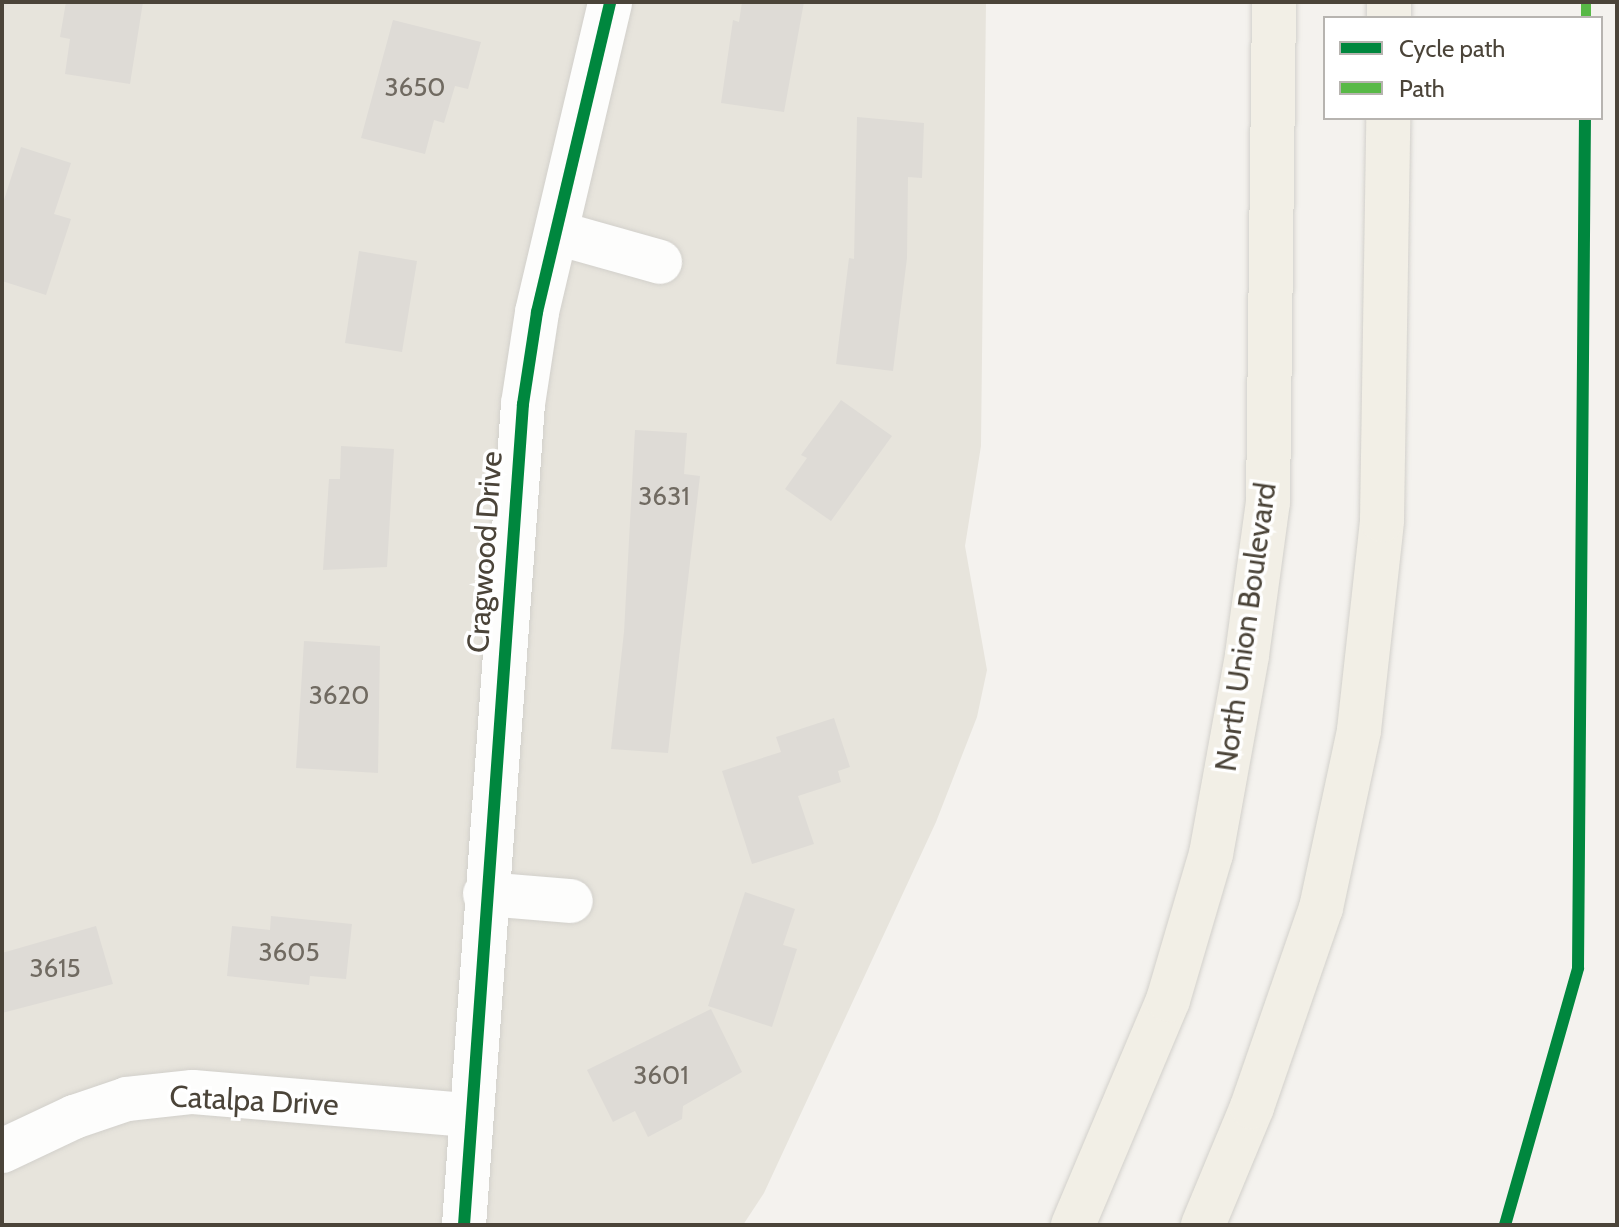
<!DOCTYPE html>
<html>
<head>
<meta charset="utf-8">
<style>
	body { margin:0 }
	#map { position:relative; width:1619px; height:1227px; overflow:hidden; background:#f4f2ee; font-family:Cabin,sans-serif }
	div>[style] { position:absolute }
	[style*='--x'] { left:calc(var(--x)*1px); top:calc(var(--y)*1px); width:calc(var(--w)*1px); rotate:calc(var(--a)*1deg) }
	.residential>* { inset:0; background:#e7e4dc }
	.building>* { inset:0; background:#dedbd6 }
	.roads { filter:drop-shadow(0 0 2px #d2d0cb) drop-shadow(0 0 2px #d2d0cb) }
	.minor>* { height:44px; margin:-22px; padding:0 22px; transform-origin:22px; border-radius:22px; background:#fdfdfc }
	.major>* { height:44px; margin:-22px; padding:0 22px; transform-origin:22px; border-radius:22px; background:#f2efe6 }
	.quiet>* { height:10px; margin-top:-5px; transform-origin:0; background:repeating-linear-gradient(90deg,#58b947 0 20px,transparent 0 30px) }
	.cycleway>* { height:12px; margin:-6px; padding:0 6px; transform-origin:6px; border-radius:6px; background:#00873e }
	span { translate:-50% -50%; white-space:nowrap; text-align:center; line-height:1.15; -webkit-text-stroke:7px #fff; paint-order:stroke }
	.number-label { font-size:26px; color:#706a61 }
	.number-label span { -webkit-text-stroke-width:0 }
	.street-label { font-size:30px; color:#4b4439 }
	.frame { position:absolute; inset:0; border:4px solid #4b4439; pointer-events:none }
	.legend { position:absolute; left:1323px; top:16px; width:280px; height:104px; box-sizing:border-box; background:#fff; border:2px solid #b7b4b0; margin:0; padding:10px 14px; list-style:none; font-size:24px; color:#4b4439 }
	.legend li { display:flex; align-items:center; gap:16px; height:40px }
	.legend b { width:40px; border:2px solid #b7b4b0 }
</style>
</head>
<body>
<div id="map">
	<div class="residential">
		<i style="clip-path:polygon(2px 2px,986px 2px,981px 446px,965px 546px,987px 670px,977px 717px,936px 822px,764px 1193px,743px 1225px,2px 1225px)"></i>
	</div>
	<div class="building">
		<i style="clip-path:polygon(66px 2px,143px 2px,130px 84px,65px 74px,70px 39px,60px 37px)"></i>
		<i style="clip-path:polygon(742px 2px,804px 2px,784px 112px,721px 103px,733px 20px,739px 22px)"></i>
		<i style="clip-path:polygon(393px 20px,481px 42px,468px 89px,455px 86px,444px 123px,434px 120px,425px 154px,361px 138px)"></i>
		<i style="clip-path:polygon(857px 117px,924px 123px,922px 178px,908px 177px,907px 258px,893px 371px,836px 364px,849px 258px,854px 259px)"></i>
		<i style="clip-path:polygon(21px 147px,71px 163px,54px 214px,71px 219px,46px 295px,2px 281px,2px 206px)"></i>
		<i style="clip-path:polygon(359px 251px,417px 261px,402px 352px,345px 343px)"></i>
		<i style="clip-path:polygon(841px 400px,892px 436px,831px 521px,785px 489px,807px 458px,801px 455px)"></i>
		<i style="clip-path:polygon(635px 430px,687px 433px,684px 474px,700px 476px,668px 753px,611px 749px,624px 632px)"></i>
		<i style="clip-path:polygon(341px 446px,394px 449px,387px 567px,323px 570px,329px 479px,340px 479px)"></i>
		<i style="clip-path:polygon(304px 641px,380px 646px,378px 773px,296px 768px)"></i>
		<i style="clip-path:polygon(834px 718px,850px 767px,838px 771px,841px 782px,798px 796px,814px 844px,752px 864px,722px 771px,781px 752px,776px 737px)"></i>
		<i style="clip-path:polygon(745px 892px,795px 909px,783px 945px,797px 949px,772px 1027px,708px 1006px)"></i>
		<i style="clip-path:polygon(271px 916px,352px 924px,346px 979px,310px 976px,309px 985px,227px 976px,232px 926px,270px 930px)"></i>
		<i style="clip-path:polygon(96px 926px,113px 984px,2px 1013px,2px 953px)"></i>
		<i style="clip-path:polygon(711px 1009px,742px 1072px,683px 1106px,682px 1119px,648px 1137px,635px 1111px,613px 1122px,587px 1070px)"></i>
	</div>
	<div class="roads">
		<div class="minor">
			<i style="--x:557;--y:233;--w:107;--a:15.7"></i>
			<i style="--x:485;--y:894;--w:86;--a:4.7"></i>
			<i style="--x:2;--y:1151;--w:80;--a:-25.3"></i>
			<i style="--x:74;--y:1117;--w:56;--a:-18.8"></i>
			<i style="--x:127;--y:1099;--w:66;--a:-6.1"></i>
			<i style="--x:193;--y:1092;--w:276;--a:4.8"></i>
			<i style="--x:464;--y:1225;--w:823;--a:-85.89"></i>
			<i style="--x:523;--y:404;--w:93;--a:-81.3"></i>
			<i style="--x:537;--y:312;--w:318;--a:-76.7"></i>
		</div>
		<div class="major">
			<i style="--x:1389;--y:18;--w:16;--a:-90"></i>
			<i style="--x:1073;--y:1225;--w:244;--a:-67.1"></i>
			<i style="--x:1168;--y:1000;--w:152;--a:-73.6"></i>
			<i style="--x:1211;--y:854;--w:202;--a:-79.7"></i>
			<i style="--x:1247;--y:655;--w:154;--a:-82.2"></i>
			<i style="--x:1268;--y:502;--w:500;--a:-89.31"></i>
			<i style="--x:1203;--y:1225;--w:128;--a:-67.4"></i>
			<i style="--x:1252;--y:1107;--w:211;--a:-70.9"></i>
			<i style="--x:1321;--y:908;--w:182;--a:-77.9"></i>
			<i style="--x:1359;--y:730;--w:211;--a:-83.7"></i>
			<i style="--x:1382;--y:520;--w:402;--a:-89.1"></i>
		</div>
	</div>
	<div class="quiet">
		<i style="--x:1586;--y:18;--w:16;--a:-90"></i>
	</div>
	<div class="cycleway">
		<i style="--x:464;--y:1225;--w:823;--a:-85.89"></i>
		<i style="--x:523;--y:404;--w:93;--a:-81.3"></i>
		<i style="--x:537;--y:312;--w:318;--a:-76.7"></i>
		<i style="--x:1505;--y:1225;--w:267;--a:-74.1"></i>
		<i style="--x:1578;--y:968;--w:850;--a:-89.53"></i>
	</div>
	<div class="number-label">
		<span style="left:415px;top:88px">3650</span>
		<span style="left:664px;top:497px">3631</span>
		<span style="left:339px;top:696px">3620</span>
		<span style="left:289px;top:953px">3605</span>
		<span style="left:55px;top:969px">3615</span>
		<span style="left:661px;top:1076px">3601</span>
	</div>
	<div class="street-label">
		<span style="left:485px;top:552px;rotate:-86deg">Cragwood Drive</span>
		<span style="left:1246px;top:627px;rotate:-82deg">North Union Boulevard</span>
		<span style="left:254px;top:1101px;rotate:3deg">Catalpa Drive</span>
	</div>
	<div class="frame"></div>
	<ul class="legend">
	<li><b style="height:10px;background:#00873e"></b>Cycle path</li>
	<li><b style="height:10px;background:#58b947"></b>Path</li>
	</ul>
</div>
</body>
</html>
